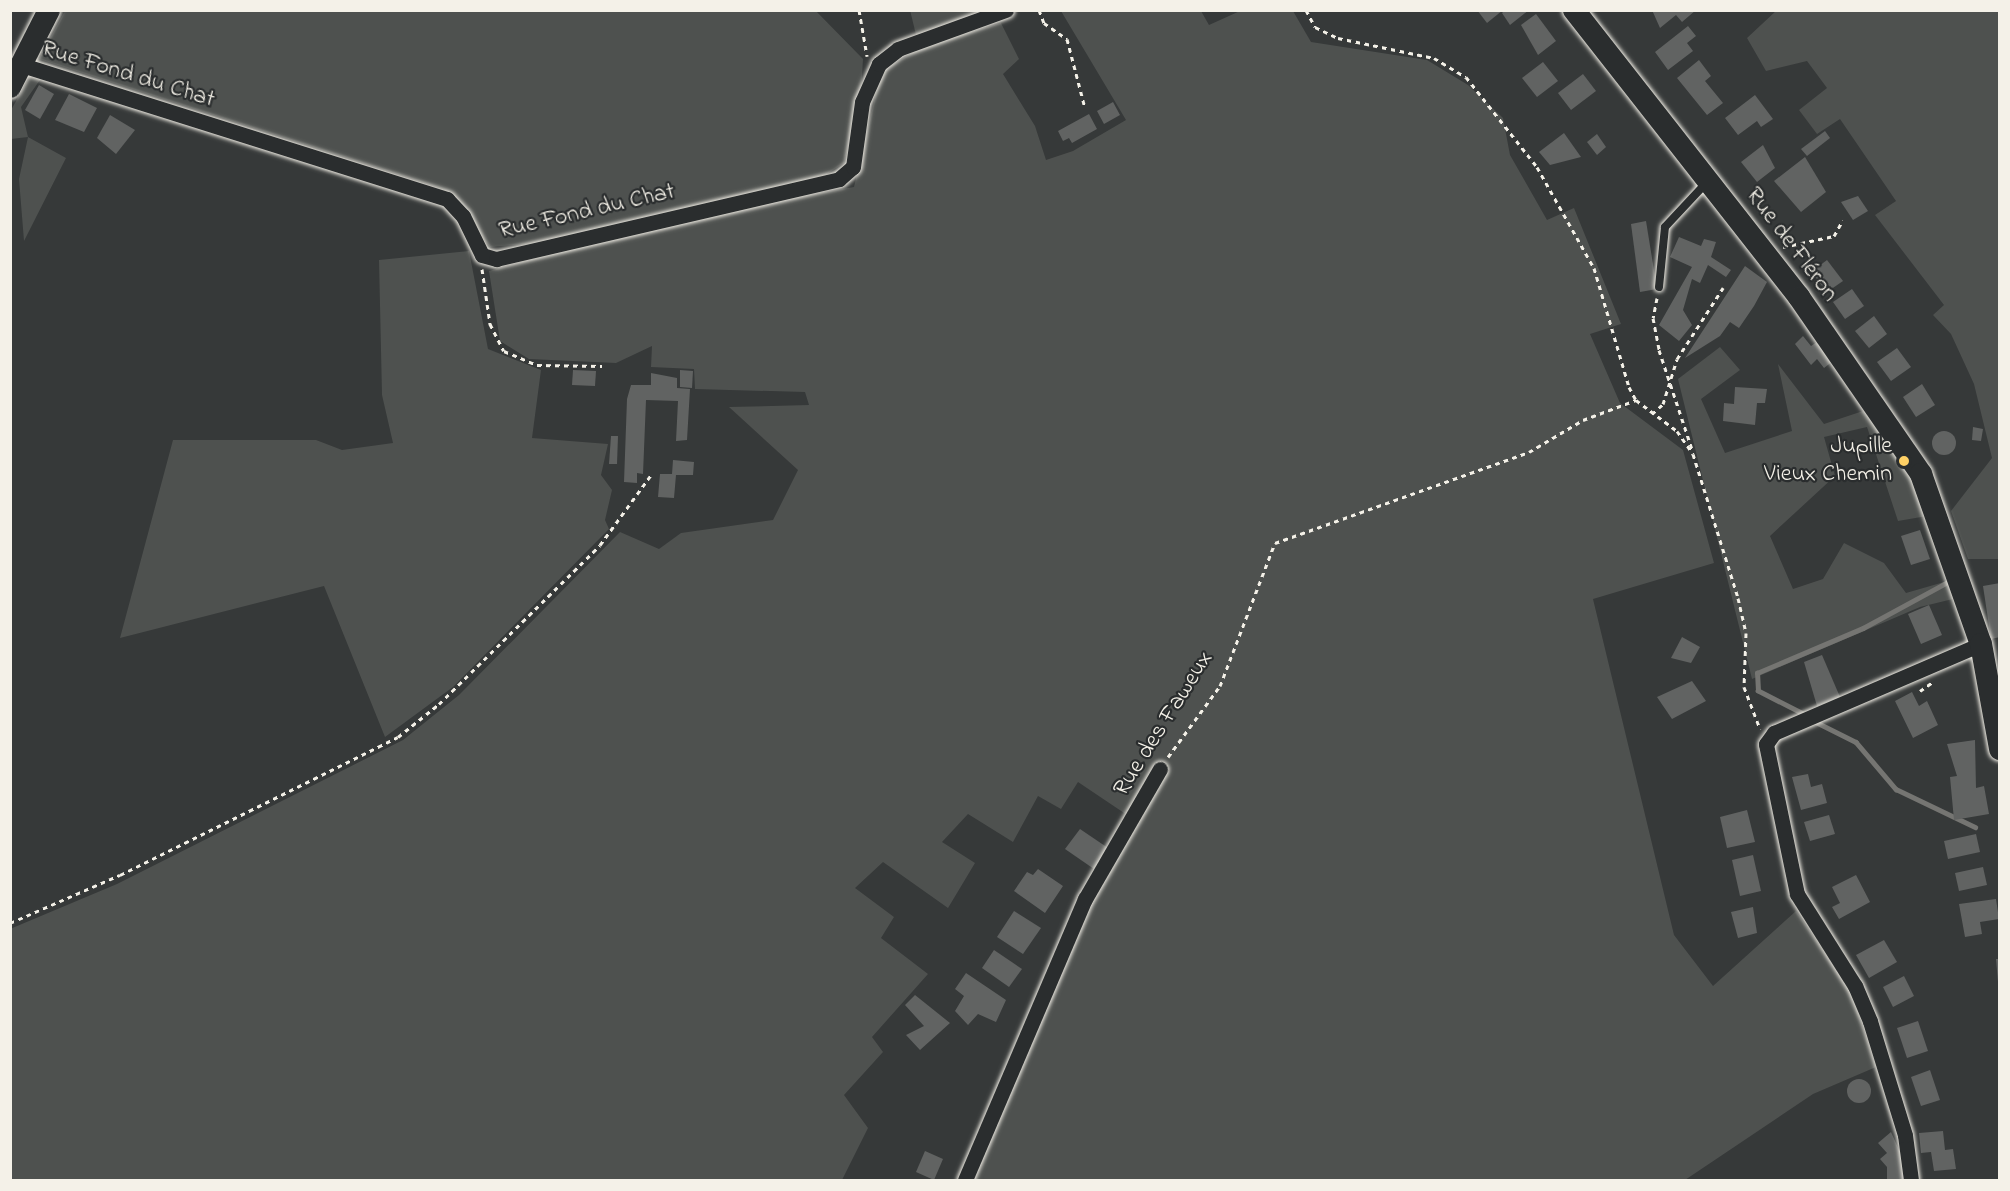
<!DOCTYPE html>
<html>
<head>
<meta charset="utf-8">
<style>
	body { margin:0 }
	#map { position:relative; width:2010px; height:1191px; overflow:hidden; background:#363939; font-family:"Indie Flower",sans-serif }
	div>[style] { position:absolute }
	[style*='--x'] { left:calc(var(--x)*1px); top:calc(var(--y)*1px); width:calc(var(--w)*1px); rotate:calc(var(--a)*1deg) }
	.green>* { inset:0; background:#4e514f }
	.stream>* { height:4.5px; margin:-2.25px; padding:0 2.25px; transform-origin:2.25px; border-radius:2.25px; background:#757572 }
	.building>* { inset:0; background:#616362 }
	.round { border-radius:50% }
	.path>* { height:3px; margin-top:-1.5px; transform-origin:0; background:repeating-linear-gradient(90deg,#f4f1e8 0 4.5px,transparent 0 9px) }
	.roads { filter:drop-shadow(0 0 2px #f4f1e8) drop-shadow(0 0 2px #f4f1e8) }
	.lane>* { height:8px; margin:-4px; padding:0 4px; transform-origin:4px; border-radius:4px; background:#2a2d2e }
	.street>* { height:15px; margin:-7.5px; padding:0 7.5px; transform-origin:7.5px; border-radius:7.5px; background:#2a2d2e }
	.secondary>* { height:22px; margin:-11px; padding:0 11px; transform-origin:11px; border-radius:11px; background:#2a2d2e }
	.dots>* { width:16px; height:16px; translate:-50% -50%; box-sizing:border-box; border:3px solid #2a2d2e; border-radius:50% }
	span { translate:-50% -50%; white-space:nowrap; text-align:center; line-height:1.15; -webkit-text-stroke:4.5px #2a2d2e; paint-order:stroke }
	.street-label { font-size:24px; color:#f4f1e8 }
	.poi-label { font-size:24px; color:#f4f1e8 }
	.right { translate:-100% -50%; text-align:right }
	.frame { position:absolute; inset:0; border:12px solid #f4f1e8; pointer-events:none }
</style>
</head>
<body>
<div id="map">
	<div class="green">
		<i style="clip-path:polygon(815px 10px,863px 59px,861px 92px,844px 163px,822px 177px,538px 243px,490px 247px,444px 189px,39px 59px,65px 11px)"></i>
		<i style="clip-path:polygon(910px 10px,996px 11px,917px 39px)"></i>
		<i style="clip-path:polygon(1777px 10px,1999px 11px,1999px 559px,1968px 559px,1951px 511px,1992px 458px,1974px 384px,1951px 334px,1933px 315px,1944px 305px,1875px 215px,1896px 201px,1840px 119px,1817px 134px,1799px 110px,1827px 88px,1807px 61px,1766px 71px,1747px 38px)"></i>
		<i style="clip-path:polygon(1061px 11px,1201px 11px,1209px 25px,1240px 11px,1293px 11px,1311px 42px,1427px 60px,1468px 85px,1503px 118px,1510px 155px,1547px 220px,1574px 208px,1621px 324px,1590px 334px,1620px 403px,1683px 450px,1714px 563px,1593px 599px,1674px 935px,1713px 986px,1796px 911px,1851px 992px,1876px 1067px,1813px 1094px,1685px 1180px,972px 1180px,1066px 950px,1136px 821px,1078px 782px,1061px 809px,1038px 796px,1013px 842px,968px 814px,942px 842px,975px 863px,948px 908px,883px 862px,855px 888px,894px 917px,881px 938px,928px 974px,872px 1037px,883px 1052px,844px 1095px,868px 1128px,842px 1180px,11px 1180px,10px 929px,117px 884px,403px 740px,459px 695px,620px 532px,659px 549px,681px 533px,773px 520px,798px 470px,729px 407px,809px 405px,805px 392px,695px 389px,694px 369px,651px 367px,652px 346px,616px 363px,529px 359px,500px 341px,489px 271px,699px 214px,854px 187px,877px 89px,887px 68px,924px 46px,1001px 23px,1019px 59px,1003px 74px,1035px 126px,1046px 160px,1073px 151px,1126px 120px)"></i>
		<i style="clip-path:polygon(32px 73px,42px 77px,21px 107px,28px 137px,66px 158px,24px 241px,19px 179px,28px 137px,11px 139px,11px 110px)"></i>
		<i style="clip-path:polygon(469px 251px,488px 349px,541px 370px,532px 438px,608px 444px,601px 475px,612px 490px,605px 520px,609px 529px,453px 687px,385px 737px,324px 586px,120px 638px,173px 440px,316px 440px,342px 450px,393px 443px,382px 395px,379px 260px)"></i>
		<i style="clip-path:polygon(1720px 347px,1740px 370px,1701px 399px,1725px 453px,1792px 431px,1778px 364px,1824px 424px,1869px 409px,1914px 477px,1927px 516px,1898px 521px,1867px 427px,1824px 437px,1835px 476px,1770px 536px,1793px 589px,1823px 579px,1844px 543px,1884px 563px,1906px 593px,1951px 580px,1957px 598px,1920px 607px,1752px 679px,1678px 379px)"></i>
	</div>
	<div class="stream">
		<i style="--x:1807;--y:716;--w:55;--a:-153"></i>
		<i style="--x:1758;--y:691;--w:18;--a:-93"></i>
		<i style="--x:1757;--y:673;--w:115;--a:-23"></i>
		<i style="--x:1863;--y:628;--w:94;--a:-28.5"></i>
		<i style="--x:1814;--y:721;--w:47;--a:26.6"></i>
		<i style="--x:1856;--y:742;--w:62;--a:49.6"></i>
		<i style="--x:1896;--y:789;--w:88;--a:25.7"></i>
	</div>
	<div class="building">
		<i style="clip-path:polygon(1477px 10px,1503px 10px,1487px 23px)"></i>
		<i style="clip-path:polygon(1505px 10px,1529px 10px,1510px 25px,1502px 13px)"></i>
		<i style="clip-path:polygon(1652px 10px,1696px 10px,1682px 22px,1676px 15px,1660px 28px)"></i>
		<i style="clip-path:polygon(1536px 14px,1556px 41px,1538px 55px,1521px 25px)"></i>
		<i style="clip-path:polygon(1688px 26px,1696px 36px,1687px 43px,1693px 51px,1668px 70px,1655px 52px)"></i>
		<i style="clip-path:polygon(1699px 60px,1711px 76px,1705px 81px,1723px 103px,1707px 115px,1677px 78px)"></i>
		<i style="clip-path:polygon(1543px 62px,1558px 81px,1537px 97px,1522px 78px)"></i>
		<i style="clip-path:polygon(1583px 74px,1596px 91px,1571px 110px,1558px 93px)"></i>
		<i style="clip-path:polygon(39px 85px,54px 94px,40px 119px,25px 110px)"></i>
		<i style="clip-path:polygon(69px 94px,97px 108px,84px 132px,55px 120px)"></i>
		<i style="clip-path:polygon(1755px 95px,1773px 119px,1761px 127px,1757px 121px,1738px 135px,1725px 118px)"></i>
		<i style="clip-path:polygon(1113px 102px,1120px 115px,1104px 124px,1097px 111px)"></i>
		<i style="clip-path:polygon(1089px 114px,1097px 129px,1072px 143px,1069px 138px,1063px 141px,1058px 131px)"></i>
		<i style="clip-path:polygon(110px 115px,135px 130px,116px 154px,97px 138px)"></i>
		<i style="clip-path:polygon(1825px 131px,1830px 138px,1807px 156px,1801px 149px)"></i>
		<i style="clip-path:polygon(1564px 133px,1581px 157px,1550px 165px,1539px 152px)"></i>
		<i style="clip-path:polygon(1597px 134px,1606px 147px,1597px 155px,1587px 142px)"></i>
		<i style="clip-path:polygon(1763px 145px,1775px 168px,1757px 182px,1741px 162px)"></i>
		<i style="clip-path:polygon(1805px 157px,1826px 192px,1801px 212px,1774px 181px)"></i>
		<i style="clip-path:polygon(1858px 196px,1868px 211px,1853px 220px,1841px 202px)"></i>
		<i style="clip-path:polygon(1646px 221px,1657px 289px,1640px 292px,1631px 224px)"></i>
		<i style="clip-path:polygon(1679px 237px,1701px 246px,1704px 239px,1716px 242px,1711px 257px,1731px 270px,1726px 277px,1708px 265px,1700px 283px,1692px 279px,1683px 310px,1692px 325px,1679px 341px,1659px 325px,1692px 267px,1670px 257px)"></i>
		<i style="clip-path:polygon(1827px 260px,1843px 281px,1827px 292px,1811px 272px)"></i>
		<i style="clip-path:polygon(1745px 266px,1767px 282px,1754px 306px,1739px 328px,1730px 322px,1720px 336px,1685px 358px)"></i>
		<i style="clip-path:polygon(1852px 289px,1864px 306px,1845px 319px,1833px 302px)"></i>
		<i style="clip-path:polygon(1874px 316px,1887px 334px,1869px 348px,1855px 331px)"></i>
		<i style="clip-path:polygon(1803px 336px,1811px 346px,1817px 342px,1833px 361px,1824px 368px,1817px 359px,1811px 365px,1795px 344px)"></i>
		<i style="clip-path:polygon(1897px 348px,1911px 367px,1891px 381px,1877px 362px)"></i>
		<i style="clip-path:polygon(573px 370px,596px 371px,595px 386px,572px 385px)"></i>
		<i style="clip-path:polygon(680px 370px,693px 371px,692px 388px,680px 387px)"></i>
		<i style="clip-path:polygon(651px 373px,677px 378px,677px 388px,690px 389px,687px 440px,676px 441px,678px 401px,646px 400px,643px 474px,637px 473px,637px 483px,624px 482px,627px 399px,631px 385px,651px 385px)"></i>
		<i style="clip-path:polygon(1922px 384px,1935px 405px,1916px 417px,1903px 397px)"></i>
		<i style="clip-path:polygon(1735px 387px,1767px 389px,1765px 403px,1757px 403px,1755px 425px,1723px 421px,1724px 403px,1734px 404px)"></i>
		<i style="clip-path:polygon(1973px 427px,1983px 429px,1981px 441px,1972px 440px)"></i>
		<i class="round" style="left:1932px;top:431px;width:24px;height:24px"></i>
		<i style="clip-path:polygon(611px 436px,618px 436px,617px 464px,609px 464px)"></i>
		<i style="clip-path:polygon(673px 460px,694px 462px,693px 475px,676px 475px,674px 498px,658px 497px,660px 474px,672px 474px)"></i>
		<i style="clip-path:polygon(1920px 530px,1930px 559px,1911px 565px,1901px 536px)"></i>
		<i style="clip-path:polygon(2000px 583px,2000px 637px,1991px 639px,1983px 586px)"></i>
		<i style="clip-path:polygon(1929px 605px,1942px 635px,1921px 644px,1908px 614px)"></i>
		<i style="clip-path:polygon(1682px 637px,1700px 647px,1691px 663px,1671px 658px)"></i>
		<i style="clip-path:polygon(1822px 655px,1840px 697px,1817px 706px,1804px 662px)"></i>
		<i style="clip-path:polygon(1692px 681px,1706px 701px,1672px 719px,1657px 697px)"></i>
		<i style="clip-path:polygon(1912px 692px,1919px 706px,1927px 701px,1938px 725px,1913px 738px,1895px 701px)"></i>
		<i style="clip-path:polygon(1975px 740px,1976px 788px,1984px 786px,1989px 814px,1954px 820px,1950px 777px,1957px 776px,1947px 744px)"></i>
		<i style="clip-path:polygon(1808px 774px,1811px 787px,1822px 784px,1827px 803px,1801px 810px,1792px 777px)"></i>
		<i style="clip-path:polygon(1747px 810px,1755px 842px,1727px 848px,1720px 817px)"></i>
		<i style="clip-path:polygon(1829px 815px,1835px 834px,1810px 841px,1804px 822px)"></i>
		<i style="clip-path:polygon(1080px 829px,1108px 848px,1094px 869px,1065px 849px)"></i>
		<i style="clip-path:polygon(1976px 834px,1980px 852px,1948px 859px,1944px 841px)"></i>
		<i style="clip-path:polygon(1753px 855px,1761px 891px,1740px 896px,1732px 860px)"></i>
		<i style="clip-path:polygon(1983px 867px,1987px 885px,1959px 891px,1955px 873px)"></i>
		<i style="clip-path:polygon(1038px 869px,1063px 886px,1045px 913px,1014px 891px,1027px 872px,1033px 875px)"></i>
		<i style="clip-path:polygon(1856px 875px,1870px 902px,1839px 919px,1832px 907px,1840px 903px,1832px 887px)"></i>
		<i style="clip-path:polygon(1996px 899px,1999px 919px,1980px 922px,1982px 934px,1965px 937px,1959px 904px)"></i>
		<i style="clip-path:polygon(1753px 907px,1757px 933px,1738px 938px,1731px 912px)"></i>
		<i style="clip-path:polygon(1014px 911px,1041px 928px,1023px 954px,997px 937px)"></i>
		<i style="clip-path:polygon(1884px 940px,1897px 962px,1869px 978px,1856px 955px)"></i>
		<i style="clip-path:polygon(994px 950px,1022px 969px,1009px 987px,982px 968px)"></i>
		<i style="clip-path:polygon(1996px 959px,2000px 959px,2000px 982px,1998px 982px)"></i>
		<i style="clip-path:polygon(966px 973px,1006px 1000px,996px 1022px,978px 1014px,968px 1025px,955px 1011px,964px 996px,955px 989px)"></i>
		<i style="clip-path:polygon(1904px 976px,1914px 996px,1893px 1007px,1883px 987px)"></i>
		<i style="clip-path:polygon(915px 995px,950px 1023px,920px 1050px,906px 1035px,924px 1026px,905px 1005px)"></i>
		<i style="clip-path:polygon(1918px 1021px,1928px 1051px,1907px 1058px,1897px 1028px)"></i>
		<i style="clip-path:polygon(1930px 1070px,1940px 1100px,1921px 1106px,1911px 1077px)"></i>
		<i class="round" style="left:1847px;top:1079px;width:24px;height:24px"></i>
		<i style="clip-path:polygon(1943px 1131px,1945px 1150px,1953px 1149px,1956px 1169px,1934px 1171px,1931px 1152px,1921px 1153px,1919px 1133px)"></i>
		<i style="clip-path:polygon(1891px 1132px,1904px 1161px,1905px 1180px,1887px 1180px,1887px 1167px,1880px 1159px,1887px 1153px,1878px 1143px)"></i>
		<i style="clip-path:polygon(925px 1151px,943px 1159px,934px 1180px,916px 1172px)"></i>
	</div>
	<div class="path">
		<i style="--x:859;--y:10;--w:47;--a:80.1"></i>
		<i style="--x:1039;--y:10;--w:14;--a:69"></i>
		<i style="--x:1044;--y:23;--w:28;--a:35"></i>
		<i style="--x:1067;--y:39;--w:71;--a:75.4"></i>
		<i style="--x:1306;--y:10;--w:19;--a:62"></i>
		<i style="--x:1315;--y:27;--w:25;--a:26"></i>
		<i style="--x:1338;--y:38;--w:98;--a:11.8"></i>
		<i style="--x:1434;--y:58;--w:37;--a:31"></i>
		<i style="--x:1466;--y:77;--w:115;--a:51.7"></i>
		<i style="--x:1537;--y:167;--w:116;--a:60.6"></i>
		<i style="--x:1594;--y:268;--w:124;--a:73.6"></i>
		<i style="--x:1629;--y:387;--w:15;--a:62"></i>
		<i style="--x:1636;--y:400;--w:51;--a:37.1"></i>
		<i style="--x:1677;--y:431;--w:28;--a:55"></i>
		<i style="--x:1693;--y:454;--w:151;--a:72.6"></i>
		<i style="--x:1738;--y:598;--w:36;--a:77"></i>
		<i style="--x:1746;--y:633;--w:54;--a:92.1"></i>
		<i style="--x:1744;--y:687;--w:45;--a:69.1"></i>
		<i style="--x:1783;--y:247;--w:52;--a:-12.2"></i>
		<i style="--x:1834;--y:236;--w:18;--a:-61"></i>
		<i style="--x:482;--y:269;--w:56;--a:81.7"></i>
		<i style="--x:490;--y:324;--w:30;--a:63"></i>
		<i style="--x:504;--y:351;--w:36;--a:23"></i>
		<i style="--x:537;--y:365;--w:65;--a:0.9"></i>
		<i style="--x:1657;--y:298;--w:20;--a:101"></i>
		<i style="--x:1653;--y:318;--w:33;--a:79"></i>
		<i style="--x:1659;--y:350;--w:108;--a:71.6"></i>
		<i style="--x:1652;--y:414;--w:15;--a:-42"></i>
		<i style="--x:1663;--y:404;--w:47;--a:-72.7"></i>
		<i style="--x:1677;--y:359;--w:85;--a:-57.1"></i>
		<i style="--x:1920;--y:691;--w:16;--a:-35"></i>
		<i style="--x:1168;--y:757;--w:88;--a:-53.8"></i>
		<i style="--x:1220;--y:686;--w:153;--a:-69"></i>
		<i style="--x:1275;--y:543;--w:270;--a:-19.7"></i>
		<i style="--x:1529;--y:452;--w:63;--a:-30.7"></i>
		<i style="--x:1583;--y:420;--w:57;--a:-20.7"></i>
		<i style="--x:10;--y:923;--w:120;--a:-23.6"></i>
		<i style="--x:120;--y:875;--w:310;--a:-26.4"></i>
		<i style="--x:398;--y:737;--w:53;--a:-38.8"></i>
		<i style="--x:439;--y:704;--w:226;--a:-44.6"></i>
		<i style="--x:600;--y:545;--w:87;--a:-53.9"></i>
	</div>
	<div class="roads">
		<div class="lane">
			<i style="--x:1659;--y:287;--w:60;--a:-84.3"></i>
			<i style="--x:1665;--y:227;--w:62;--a:-47"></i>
		</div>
		<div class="street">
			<i style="--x:22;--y:65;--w:446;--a:17.5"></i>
			<i style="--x:447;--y:199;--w:23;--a:47"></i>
			<i style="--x:463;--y:216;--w:43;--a:64"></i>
			<i style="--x:482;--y:255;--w:15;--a:16"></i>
			<i style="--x:496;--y:259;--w:352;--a:-13.1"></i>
			<i style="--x:839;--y:179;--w:18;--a:-41"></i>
			<i style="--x:853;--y:167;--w:66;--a:-82.1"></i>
			<i style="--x:862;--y:102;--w:42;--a:-65.9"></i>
			<i style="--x:879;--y:64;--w:24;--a:-38"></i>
			<i style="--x:898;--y:49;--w:115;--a:-19.9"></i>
			<i style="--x:965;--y:1180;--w:306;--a:-66.9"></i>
			<i style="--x:1085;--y:899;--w:150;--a:-60"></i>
			<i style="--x:1911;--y:1180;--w:45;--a:-97.6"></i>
			<i style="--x:1905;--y:1135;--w:119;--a:-107.1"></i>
			<i style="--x:1870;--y:1021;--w:38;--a:-113"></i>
			<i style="--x:1855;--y:986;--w:109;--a:-122.2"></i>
			<i style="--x:1797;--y:894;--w:153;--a:-101.7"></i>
			<i style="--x:1766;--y:744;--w:14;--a:-54"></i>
			<i style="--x:1774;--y:733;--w:225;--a:-23.3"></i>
		</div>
		<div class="secondary">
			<i style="--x:1574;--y:10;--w:365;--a:51.9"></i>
			<i style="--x:1799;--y:297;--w:215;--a:55.4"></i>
			<i style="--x:1921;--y:474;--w:180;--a:70.6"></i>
			<i style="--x:1981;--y:644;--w:107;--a:79.7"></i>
			<i style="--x:10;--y:87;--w:86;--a:-63.1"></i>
		</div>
	</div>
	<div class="dots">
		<i style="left:1904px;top:461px;background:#ffd166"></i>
	</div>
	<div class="street-label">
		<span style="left:128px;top:75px;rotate:17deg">Rue Fond du Chat</span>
		<span style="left:587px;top:212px;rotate:-13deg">Rue Fond du Chat</span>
		<span style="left:1791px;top:245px;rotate:53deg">Rue de Fléron</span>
		<span style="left:1164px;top:724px;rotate:-58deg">Rue des Faweux</span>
	</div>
	<div class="poi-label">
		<span class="right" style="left:1892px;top:461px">Jupille<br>Vieux Chemin</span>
	</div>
	<div class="frame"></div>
</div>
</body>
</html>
